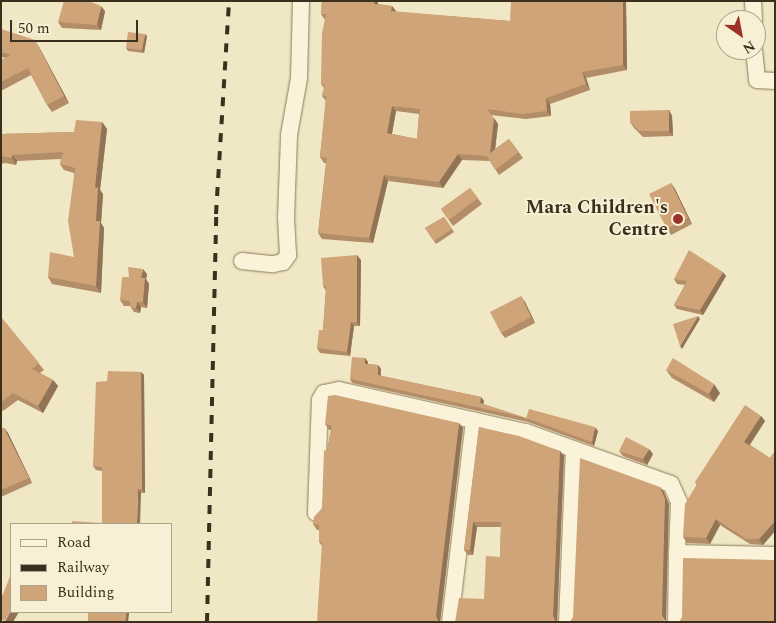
<!DOCTYPE html>
<html>
<head>
<meta charset="utf-8">
<style>
	body { margin:0 }
	#map { position:relative; width:776px; height:623px; overflow:hidden; background:#f0e7c5; font-family:Spectral,serif }
	div>[style] { position:absolute }
	[style*='--x'] { left:calc(var(--x)*1px); top:calc(var(--y)*1px); width:calc(var(--w)*1px); rotate:calc(var(--a)*1deg) }
	.roads { filter:drop-shadow(0 0 1px #8c795a) drop-shadow(0 0 1px #8c795a) }
	.street>* { height:16px; margin:-8px; padding:0 8px; transform-origin:8px; border-radius:8px; background:#faf3d9 }
	.rail>* { height:4px; margin-top:-2px; transform-origin:0; background:repeating-linear-gradient(90deg,#3b2f1e 0 9px,transparent 0 18px) }
	.wall>* { inset:0; background:#b28d68 }
	.shaded-wall>* { inset:0; background:#917355 }
	.building>* { inset:0; background:#cfa479 }
	.dots>* { width:14px; height:14px; translate:-50% -50%; box-sizing:border-box; border:2px solid #f7f0d5; border-radius:50% }
	span { translate:-50% -50%; white-space:nowrap; text-align:center; line-height:1.15; -webkit-text-stroke:4px #f7f0d5; paint-order:stroke }
	.poi-label { font-size:19px; color:#3b2f1e; font-weight:700 }
	.right { translate:-100% -50%; text-align:right }
	.frame { position:absolute; inset:0; border:2px solid #3b2f1e; pointer-events:none }
	.legend { position:absolute; left:10px; top:523px; width:162px; height:90px; box-sizing:border-box; background:#f7f0d5; border:1px solid #aca38c; margin:0; padding:6px 9px; list-style:none; font-size:15px; color:#3b2f1e }
	.legend li { display:flex; align-items:center; gap:10px; height:25px }
	.legend b { width:25px; border:1px solid #aca38c }
	.north { position:absolute; left:716px; top:10px; width:50px; height:50px; box-sizing:border-box; background:#f7f0d5; border:1px solid #aca38c; border-radius:50%; rotate:147deg; font-size:14px; font-weight:700; line-height:20px; text-align:center; color:#3b2f1e }
	.north::after { content:''; display:block; margin:auto; width:18px; height:22px; background:#9d3128; clip-path:polygon(50% 0,100% 100%,50% 72%,0 100%) }
	.scale { position:absolute; left:10px; top:20px; width:128px; height:22px; box-sizing:border-box; border:2px solid #3b2f1e; border-top:0; padding-left:6px; font-size:15px; line-height:18px; white-space:nowrap; color:#3b2f1e; -webkit-text-stroke:4px #f7f0d5; paint-order:stroke }
</style>
</head>
<body>
<div id="map">
	<div class="roads">
		<div class="street">
			<i style="--x:753;--y:1;--w:19;--a:87"></i>
			<i style="--x:754;--y:50;--w:30;--a:84"></i>
			<i style="--x:757;--y:80;--w:18;--a:3"></i>
			<i style="--x:242;--y:261;--w:31;--a:6"></i>
			<i style="--x:273;--y:264;--w:10;--a:-11"></i>
			<i style="--x:283;--y:262;--w:9;--a:-54"></i>
			<i style="--x:288;--y:255;--w:37;--a:-93"></i>
			<i style="--x:286;--y:218;--w:83;--a:-87.9"></i>
			<i style="--x:289;--y:135;--w:58;--a:-80"></i>
			<i style="--x:299;--y:78;--w:77;--a:-88.5"></i>
			<i style="--x:316;--y:513;--w:113;--a:-88"></i>
			<i style="--x:320;--y:400;--w:8;--a:-60"></i>
			<i style="--x:324;--y:393;--w:15;--a:-11"></i>
			<i style="--x:339;--y:390;--w:192;--a:12.7"></i>
			<i style="--x:526;--y:432;--w:154;--a:19.7"></i>
			<i style="--x:671;--y:484;--w:20;--a:66"></i>
			<i style="--x:679;--y:502;--w:51;--a:92.2"></i>
			<i style="--x:677;--y:553;--w:98;--a:1.2"></i>
			<i style="--x:450;--y:622;--w:203;--a:-83.2"></i>
			<i style="--x:567;--y:622;--w:173;--a:-87.7"></i>
			<i style="--x:676;--y:622;--w:69;--a:-89.2"></i>
		</div>
	</div>
	<div class="rail">
		<i style="--x:207;--y:622;--w:408;--a:-88.7"></i>
		<i style="--x:216;--y:214;--w:213;--a:-86.5"></i>
	</div>
	<div class="wall">
		<i style="clip-path:polygon(evenodd,322px 1px,378px 1px,378px 4px,392px 6px,396px 12px,510px 21px,626px 1px,627px 70px,586px 78px,590px 90px,550px 104px,551px 116px,526px 119px,491px 115px,498px 124px,495px 149px,509px 139px,523px 158px,499px 175px,490px 161px,462px 160px,443px 188px,388px 181px,373px 243px,322px 239px,318px 233px,326px 163px,324px 163px,320px 157px,326px 101px,322px 96px,324px 88px,321px 84px,325px 20px,321px 14px,322px 1px,396px 111px,419px 114px,417px 139px,392px 134px,396px 111px)"></i>
		<i style="clip-path:polygon(105px 11px,101px 30px,62px 28px,58px 22px)"></i>
		<i style="clip-path:polygon(1px 29px,39px 47px,69px 103px,52px 112px,47px 105px,31px 75px,1px 91px,1px 60px,6px 58px,1px 57px)"></i>
		<i style="clip-path:polygon(147px 36px,144px 53px,128px 51px,126px 48px)"></i>
		<i style="clip-path:polygon(669px 110px,672px 116px,673px 136px,643px 137px,634px 128px,630px 122px)"></i>
		<i style="clip-path:polygon(102px 122px,107px 129px,100px 190px,103px 194px,101px 223px,104px 228px,101px 293px,52px 284px,48px 277px,74px 257px,74px 173px,64px 170px,60px 164px,61px 159px,17px 161px,16px 165px,5px 163px,1px 164px,1px 134px,74px 132px)"></i>
		<i style="clip-path:polygon(671px 183px,675px 189px,692px 224px,671px 235px,667px 229px)"></i>
		<i style="clip-path:polygon(470px 188px,482px 204px,453px 226px,441px 209px)"></i>
		<i style="clip-path:polygon(444px 217px,454px 232px,436px 244px,425px 228px)"></i>
		<i style="clip-path:polygon(361px 260px,360px 326px,354px 326px,350px 356px,320px 353px,317px 348px,323px 330px,326px 291px,323px 286px)"></i>
		<i style="clip-path:polygon(147px 274px,146px 279px,149px 284px,147px 308px,141px 307px,140px 313px,134px 312px,130px 306px,124px 306px,120px 300px,129px 277px)"></i>
		<i style="clip-path:polygon(726px 276px,703px 315px,677px 309px,674px 305px,685px 285px,677px 284px,674px 279px)"></i>
		<i style="clip-path:polygon(525px 302px,535px 323px,505px 338px,501px 333px)"></i>
		<i style="clip-path:polygon(1px 317px,44px 370px,40px 373px,53px 380px,58px 386px,43px 413px,18px 400px,3px 411px,1px 409px)"></i>
		<i style="clip-path:polygon(365px 358px,368px 362px,368px 364px,378px 365px,381px 369px,381px 376px,481px 397px,484px 401px,483px 404px,526px 418px,598px 431px,594px 446px,528px 422px,352px 383px,350px 379px)"></i>
		<i style="clip-path:polygon(666px 370px,720px 393px,714px 402px,672px 378px)"></i>
		<i style="clip-path:polygon(141px 372px,144px 375px,145px 493px,141px 493px,102px 523px,102px 471px,96px 470px,93px 466px,107px 381px)"></i>
		<i style="clip-path:polygon(761px 416px,765px 421px,750px 445px,770px 458px,775px 451px,775px 531px,763px 545px,750px 544px,720px 525px,710px 544px,687px 543px,683px 537px,697px 485px,695px 482px)"></i>
		<i style="clip-path:polygon(325px 424px,463px 428px,440px 621px,322px 546px,319px 542px,319px 530px,317px 530px,313px 524px,322px 508px,327px 451px,331px 430px,329px 430px)"></i>
		<i style="clip-path:polygon(479px 427px,560px 451px,564px 456px,557px 622px,484px 599px,500px 557px,501px 527px,477px 527px,473px 555px,468px 555px,464px 550px)"></i>
		<i style="clip-path:polygon(4px 428px,8px 433px,32px 483px,1px 497px,1px 429px)"></i>
		<i style="clip-path:polygon(619px 451px,653px 454px,647px 465px,623px 456px)"></i>
	</div>
	<div class="shaded-wall">
		<i style="clip-path:polygon(374px 1px,378px 1px,378px 10px,374px 4px)"></i>
		<i style="clip-path:polygon(623px 1px,626px 1px,627px 70px,623px 65px)"></i>
		<i style="clip-path:polygon(101px 6px,105px 11px,101px 30px,97px 25px)"></i>
		<i style="clip-path:polygon(392px 6px,396px 11px,395px 17px,391px 11px)"></i>
		<i style="clip-path:polygon(145px 34px,147px 36px,144px 53px,142px 50px)"></i>
		<i style="clip-path:polygon(35px 40px,39px 47px,69px 103px,64px 96px)"></i>
		<i style="clip-path:polygon(582px 72px,586px 78px,590px 90px,586px 84px)"></i>
		<i style="clip-path:polygon(546px 98px,550px 104px,551px 116px,547px 111px)"></i>
		<i style="clip-path:polygon(392px 106px,396px 111px,391px 139px,387px 133px)"></i>
		<i style="clip-path:polygon(669px 110px,672px 116px,673px 136px,669px 131px)"></i>
		<i style="clip-path:polygon(494px 118px,498px 124px,494px 159px,490px 153px)"></i>
		<i style="clip-path:polygon(102px 122px,107px 129px,100px 190px,103px 194px,101px 223px,104px 228px,101px 293px,96px 286px,95px 187px)"></i>
		<i style="clip-path:polygon(458px 154px,462px 160px,443px 188px,439px 182px)"></i>
		<i style="clip-path:polygon(12px 155px,17px 161px,16px 165px,12px 158px)"></i>
		<i style="clip-path:polygon(384px 175px,388px 181px,373px 243px,369px 238px)"></i>
		<i style="clip-path:polygon(671px 183px,675px 189px,692px 224px,688px 218px)"></i>
		<i style="clip-path:polygon(357px 255px,361px 260px,360px 326px,357px 322px)"></i>
		<i style="clip-path:polygon(143px 269px,147px 274px,146px 279px,149px 284px,147px 308px,143px 302px,141px 278px)"></i>
		<i style="clip-path:polygon(723px 272px,726px 276px,703px 315px,700px 310px)"></i>
		<i style="clip-path:polygon(521px 296px,525px 302px,535px 323px,531px 317px)"></i>
		<i style="clip-path:polygon(137px 302px,141px 307px,140px 313px,136px 308px)"></i>
		<i style="clip-path:polygon(698px 316px,700px 319px,682px 349px,680px 346px)"></i>
		<i style="clip-path:polygon(351px 322px,354px 326px,350px 356px,347px 352px)"></i>
		<i style="clip-path:polygon(365px 358px,368px 362px,367px 368px,365px 364px)"></i>
		<i style="clip-path:polygon(378px 365px,381px 369px,380px 379px,378px 375px)"></i>
		<i style="clip-path:polygon(141px 372px,144px 375px,145px 493px,142px 489px)"></i>
		<i style="clip-path:polygon(53px 380px,58px 386px,43px 413px,38px 406px)"></i>
		<i style="clip-path:polygon(714px 384px,720px 393px,714px 402px,709px 394px)"></i>
		<i style="clip-path:polygon(481px 397px,484px 401px,483px 406px,480px 403px)"></i>
		<i style="clip-path:polygon(761px 416px,765px 421px,748px 447px,744px 442px)"></i>
		<i style="clip-path:polygon(459px 423px,463px 428px,440px 622px,438px 622px,436px 615px)"></i>
		<i style="clip-path:polygon(595px 427px,598px 431px,594px 446px,592px 442px)"></i>
		<i style="clip-path:polygon(4px 428px,8px 433px,32px 483px,29px 478px)"></i>
		<i style="clip-path:polygon(649px 449px,653px 454px,647px 465px,643px 459px)"></i>
		<i style="clip-path:polygon(560px 451px,564px 456px,557px 622px,556px 622px,553px 616px)"></i>
		<i style="clip-path:polygon(660px 487px,664px 492px,669px 504px,666px 622px,662px 616px)"></i>
		<i style="clip-path:polygon(138px 489px,141px 493px,140px 524px,137px 524px)"></i>
		<i style="clip-path:polygon(716px 519px,720px 525px,710px 544px,706px 538px)"></i>
		<i style="clip-path:polygon(775px 521px,775px 531px,763px 545px,759px 539px)"></i>
		<i style="clip-path:polygon(473px 522px,477px 527px,473px 555px,470px 550px)"></i>
		<i style="clip-path:polygon(11px 610px,11px 612px,19px 612px,13px 622px,5px 622px)"></i>
		<i style="clip-path:polygon(126px 612px,129px 612px,129px 614px,128px 622px,125px 622px)"></i>
	</div>
	<div class="building">
		<i style="clip-path:polygon(64px 1px,89px 1px,101px 6px,97px 25px,58px 22px)"></i>
		<i style="clip-path:polygon(evenodd,322px 1px,374px 1px,374px 4px,392px 6px,391px 11px,510px 21px,511px 1px,623px 1px,623px 65px,582px 72px,586px 84px,546px 98px,547px 111px,522px 114px,487px 109px,494px 118px,490px 153px,509px 139px,519px 152px,495px 170px,487px 156px,458px 154px,439px 182px,384px 175px,369px 238px,318px 233px,327px 158px,320px 157px,326px 96px,322px 96px,325px 85px,321px 84px,322px 33px,326px 14px,321px 14px,322px 1px,392px 106px,420px 109px,417px 139px,387px 133px,392px 106px)"></i>
		<i style="clip-path:polygon(1px 29px,35px 40px,64px 96px,47px 105px,28px 68px,1px 82px,1px 60px,11px 55px,1px 52px)"></i>
		<i style="clip-path:polygon(128px 32px,145px 34px,142px 50px,126px 48px)"></i>
		<i style="clip-path:polygon(669px 110px,669px 131px,639px 131px,630px 122px,630px 111px)"></i>
		<i style="clip-path:polygon(76px 120px,102px 122px,95px 187px,98px 188px,96px 221px,100px 221px,96px 286px,48px 277px,50px 252px,74px 257px,68px 221px,75px 168px,60px 164px,63px 152px,12px 155px,12px 158px,1px 156px,1px 134px,74px 132px)"></i>
		<i style="clip-path:polygon(671px 183px,688px 218px,667px 229px,649px 194px)"></i>
		<i style="clip-path:polygon(470px 188px,478px 198px,449px 220px,441px 209px)"></i>
		<i style="clip-path:polygon(444px 217px,452px 229px,434px 241px,425px 228px)"></i>
		<i style="clip-path:polygon(689px 250px,723px 272px,700px 310px,674px 305px,687px 281px,674px 279px)"></i>
		<i style="clip-path:polygon(357px 255px,357px 322px,351px 322px,347px 352px,317px 348px,319px 330px,323px 330px,326px 286px,323px 286px,321px 258px)"></i>
		<i style="clip-path:polygon(128px 267px,143px 269px,141px 278px,145px 278px,143px 302px,137px 302px,136px 308px,130px 307px,130px 301px,120px 300px,122px 277px,129px 277px)"></i>
		<i style="clip-path:polygon(521px 296px,531px 317px,501px 333px,490px 312px)"></i>
		<i style="clip-path:polygon(698px 316px,680px 346px,673px 324px)"></i>
		<i style="clip-path:polygon(1px 317px,39px 363px,32px 369px,53px 380px,38px 406px,13px 393px,1px 402px)"></i>
		<i style="clip-path:polygon(352px 357px,365px 358px,365px 364px,378px 365px,378px 375px,481px 397px,480px 403px,526px 418px,529px 409px,595px 427px,592px 442px,526px 418px,350px 379px)"></i>
		<i style="clip-path:polygon(673px 358px,714px 384px,709px 394px,666px 370px)"></i>
		<i style="clip-path:polygon(108px 371px,141px 372px,142px 489px,138px 489px,137px 524px,72px 524px,72px 521px,102px 523px,102px 467px,93px 466px,96px 382px,107px 381px)"></i>
		<i style="clip-path:polygon(335px 395px,459px 423px,436px 615px,437px 621px,438px 622px,317px 622px,322px 542px,319px 542px,319px 525px,313px 524px,314px 517px,322px 508px,324px 450px,327px 451px,332px 426px,325px 424px,328px 396px)"></i>
		<i style="clip-path:polygon(745px 405px,761px 416px,744px 442px,770px 458px,775px 451px,775px 521px,759px 539px,746px 539px,716px 519px,706px 538px,683px 537px,685px 504px,697px 484px,695px 482px)"></i>
		<i style="clip-path:polygon(479px 427px,519px 436px,560px 451px,553px 616px,556px 622px,455px 622px,459px 598px,484px 599px,486px 556px,500px 557px,501px 522px,473px 522px,470px 550px,464px 550px)"></i>
		<i style="clip-path:polygon(4px 428px,29px 478px,1px 490px,1px 429px)"></i>
		<i style="clip-path:polygon(626px 437px,649px 449px,643px 459px,619px 451px)"></i>
		<i style="clip-path:polygon(580px 458px,660px 487px,665px 499px,662px 616px,665px 622px,570px 622px,573px 617px)"></i>
		<i style="clip-path:polygon(683px 558px,775px 560px,775px 622px,679px 622px,682px 617px)"></i>
		<i style="clip-path:polygon(11px 574px,11px 610px,5px 621px,1px 619px,1px 599px)"></i>
		<i style="clip-path:polygon(88px 612px,126px 612px,125px 622px,88px 622px)"></i>
	</div>
	<div class="dots">
		<i style="left:678px;top:219px;background:#9d3128"></i>
	</div>
	<div class="poi-label">
		<span class="right" style="left:668px;top:219px">Mara Children's<br>Centre</span>
	</div>
	<div class="frame"></div>
	<ul class="legend">
	<li><b style="height:6px;background:#faf3d9"></b>Road</li>
	<li><b style="height:6px;background:#3b2f1e"></b>Railway</li>
	<li><b style="height:14px;background:#cfa479"></b>Building</li>
	</ul>
	<div class="north">N</div>
	<div class="scale">50 m</div>
</div>
</body>
</html>
